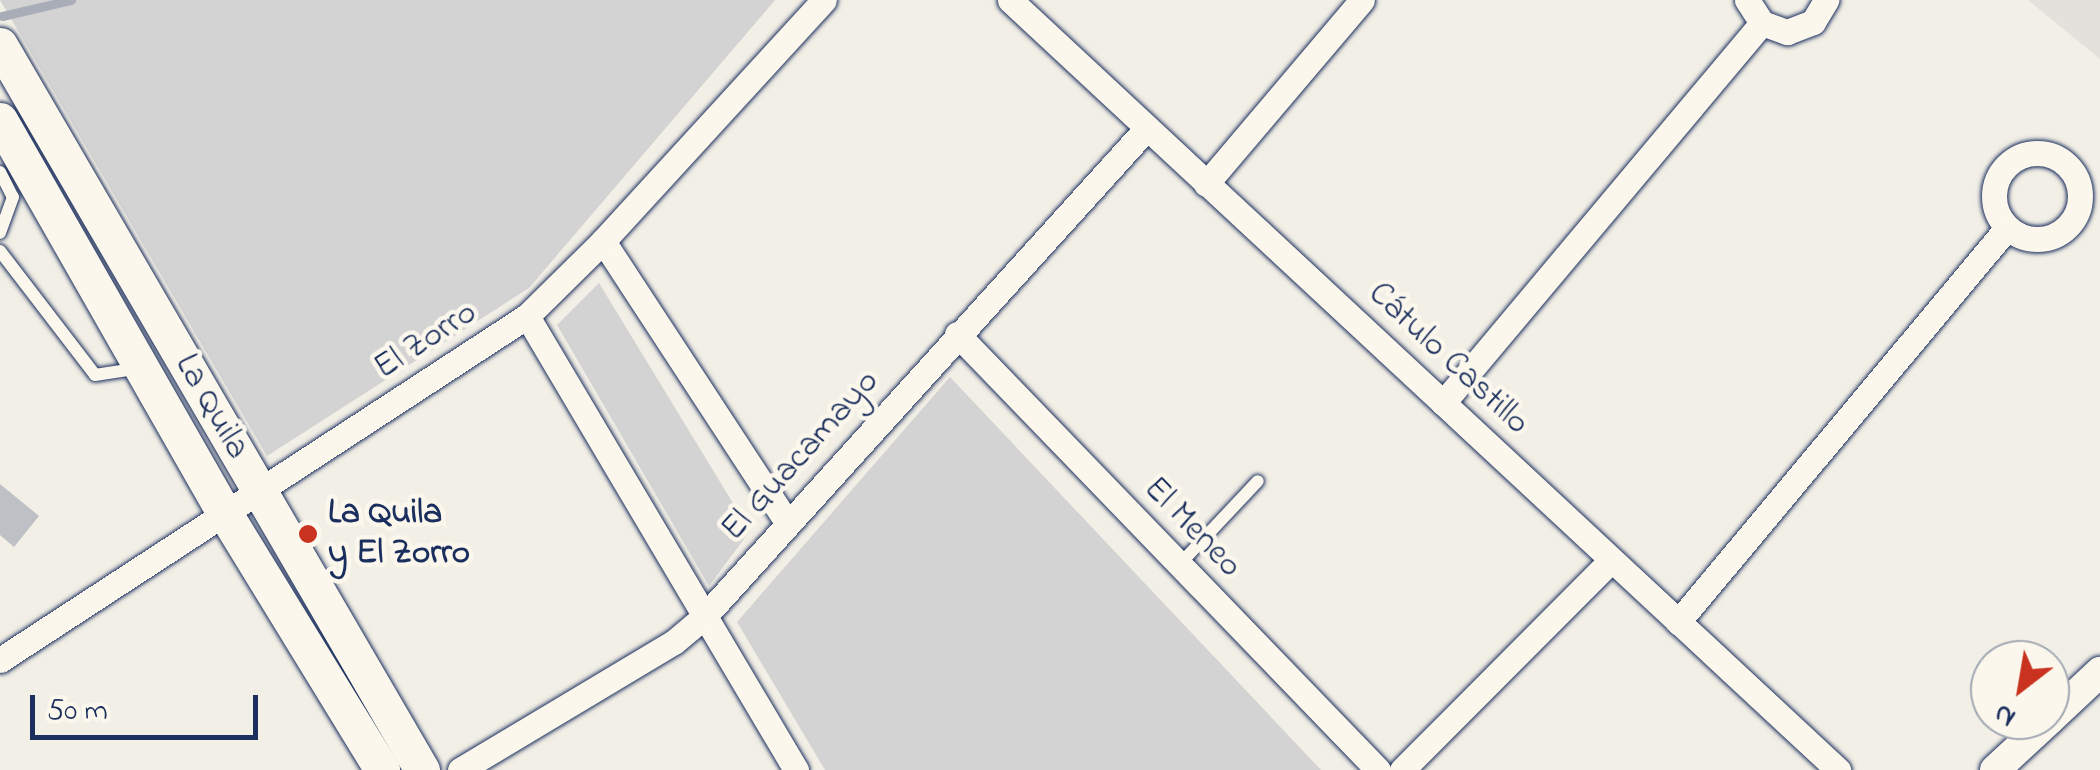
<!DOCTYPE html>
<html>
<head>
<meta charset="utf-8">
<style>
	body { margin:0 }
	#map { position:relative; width:2100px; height:770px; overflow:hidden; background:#f2efe6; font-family:"Indie Flower",sans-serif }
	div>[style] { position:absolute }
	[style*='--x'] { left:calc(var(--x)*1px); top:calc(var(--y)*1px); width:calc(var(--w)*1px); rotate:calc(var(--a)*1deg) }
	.built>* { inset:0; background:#e2e1dc }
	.green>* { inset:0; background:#d2d3d2 }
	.stream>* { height:9px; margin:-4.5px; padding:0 4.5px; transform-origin:4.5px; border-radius:4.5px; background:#a9adb7 }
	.building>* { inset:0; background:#bdc0c4 }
	.roads { filter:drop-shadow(0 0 2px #1b2f5e) drop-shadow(0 0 2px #1b2f5e) }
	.service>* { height:12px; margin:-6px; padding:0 6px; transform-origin:6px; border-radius:6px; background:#fbf7ec }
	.minor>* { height:25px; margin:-12.5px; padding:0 12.5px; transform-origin:12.5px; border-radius:12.5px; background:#fbf7ec }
	.minor>.ring { margin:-12.5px; padding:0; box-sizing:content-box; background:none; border:25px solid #fbf7ec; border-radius:50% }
	.tertiary>* { height:30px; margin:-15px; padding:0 15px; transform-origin:15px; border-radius:15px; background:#fbf7ec }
	.secondary>* { height:35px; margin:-17.5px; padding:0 17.5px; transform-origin:17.5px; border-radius:17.5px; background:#fbf7ec }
	.dots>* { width:28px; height:28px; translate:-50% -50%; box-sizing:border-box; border:5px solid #fbf7ec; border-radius:50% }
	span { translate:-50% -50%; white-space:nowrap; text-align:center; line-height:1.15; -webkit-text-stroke:9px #fbf7ec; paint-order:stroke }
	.street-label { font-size:35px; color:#1b2f5e }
	.poi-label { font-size:35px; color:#1b2f5e; font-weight:700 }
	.left { translate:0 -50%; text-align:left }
	.north { position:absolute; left:1970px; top:640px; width:100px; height:100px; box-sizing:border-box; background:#fbf7ec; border:2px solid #a1a7b3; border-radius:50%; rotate:211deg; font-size:28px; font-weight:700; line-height:40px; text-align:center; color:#1b2f5e }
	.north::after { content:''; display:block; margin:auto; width:35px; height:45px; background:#c8321e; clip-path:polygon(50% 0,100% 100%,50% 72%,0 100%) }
	.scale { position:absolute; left:30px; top:695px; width:228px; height:45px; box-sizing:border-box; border:5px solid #1b2f5e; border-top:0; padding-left:12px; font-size:30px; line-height:35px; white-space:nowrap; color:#1b2f5e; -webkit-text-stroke:8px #fbf7ec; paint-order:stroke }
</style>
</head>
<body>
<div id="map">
	<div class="built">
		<i style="clip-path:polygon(2028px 0,2100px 0,2100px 59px)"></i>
	</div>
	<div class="green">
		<i style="clip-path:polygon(0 0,775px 0,529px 288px,267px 456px)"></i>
		<i style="clip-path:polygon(599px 283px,750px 531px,709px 586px,557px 325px)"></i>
		<i style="clip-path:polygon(950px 377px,1321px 770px,825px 770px,737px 622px)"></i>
	</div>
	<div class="stream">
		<i style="--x:2;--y:16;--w:71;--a:-13.1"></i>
	</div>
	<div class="building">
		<i style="clip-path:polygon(0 484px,39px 516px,14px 547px,0 535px)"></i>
	</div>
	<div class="roads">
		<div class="service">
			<i style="--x:0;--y:172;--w:28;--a:63"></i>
			<i style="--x:13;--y:197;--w:38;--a:110"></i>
			<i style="--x:0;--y:251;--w:156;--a:52.5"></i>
			<i style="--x:95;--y:375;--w:46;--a:-8.8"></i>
			<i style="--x:1179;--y:565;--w:115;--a:-46.8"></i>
		</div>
		<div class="minor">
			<i style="--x:1010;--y:0;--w:1131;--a:42.92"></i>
			<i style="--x:1747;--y:0;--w:27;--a:57"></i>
			<i style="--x:1762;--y:23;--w:27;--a:20"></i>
			<i style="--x:1787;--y:32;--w:28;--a:-21"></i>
			<i style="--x:1813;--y:22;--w:26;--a:-59"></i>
			<i class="ring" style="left:1994px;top:153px;width:61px;height:61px"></i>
			<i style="--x:1206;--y:184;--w:241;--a:-49.7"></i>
			<i style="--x:603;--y:241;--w:336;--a:56.8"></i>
			<i style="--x:527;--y:316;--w:528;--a:59.35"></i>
			<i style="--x:957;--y:334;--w:606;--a:46"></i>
			<i style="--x:1443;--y:403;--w:496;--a:-50"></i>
			<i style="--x:1678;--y:622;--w:513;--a:-50.14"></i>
			<i style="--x:0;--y:660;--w:629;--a:-33.13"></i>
			<i style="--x:527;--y:316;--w:107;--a:-44.6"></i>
			<i style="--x:603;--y:241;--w:327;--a:-47.5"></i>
			<i style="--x:460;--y:770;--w:249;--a:-30.9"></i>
			<i style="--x:674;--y:642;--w:39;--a:-40"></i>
			<i style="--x:704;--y:617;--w:658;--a:-47.83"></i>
			<i style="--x:1402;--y:770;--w:296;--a:-45.1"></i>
		</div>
		<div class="tertiary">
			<i style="--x:2050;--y:719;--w:69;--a:-43.2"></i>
			<i style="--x:1995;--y:770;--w:74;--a:-42.8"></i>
		</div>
		<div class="secondary">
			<i style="--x:0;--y:45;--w:839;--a:59.8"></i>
			<i style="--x:0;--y:120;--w:451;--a:60.3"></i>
			<i style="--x:224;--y:512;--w:303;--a:58.5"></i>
		</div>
	</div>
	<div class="dots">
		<i style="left:308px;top:534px;background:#c8321e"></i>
	</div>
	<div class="street-label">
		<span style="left:426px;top:341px;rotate:-33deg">El Zorro</span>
		<span style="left:1448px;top:359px;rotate:43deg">Cátulo Castillo</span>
		<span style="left:211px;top:407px;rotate:60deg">La Quila</span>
		<span style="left:801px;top:456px;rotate:-48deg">El Guacamayo</span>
		<span style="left:1192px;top:528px;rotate:46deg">El Meneo</span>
	</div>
	<div class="poi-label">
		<span class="left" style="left:328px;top:534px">La Quila<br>y El Zorro</span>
	</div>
	<div class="north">N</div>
	<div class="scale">50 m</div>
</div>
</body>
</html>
